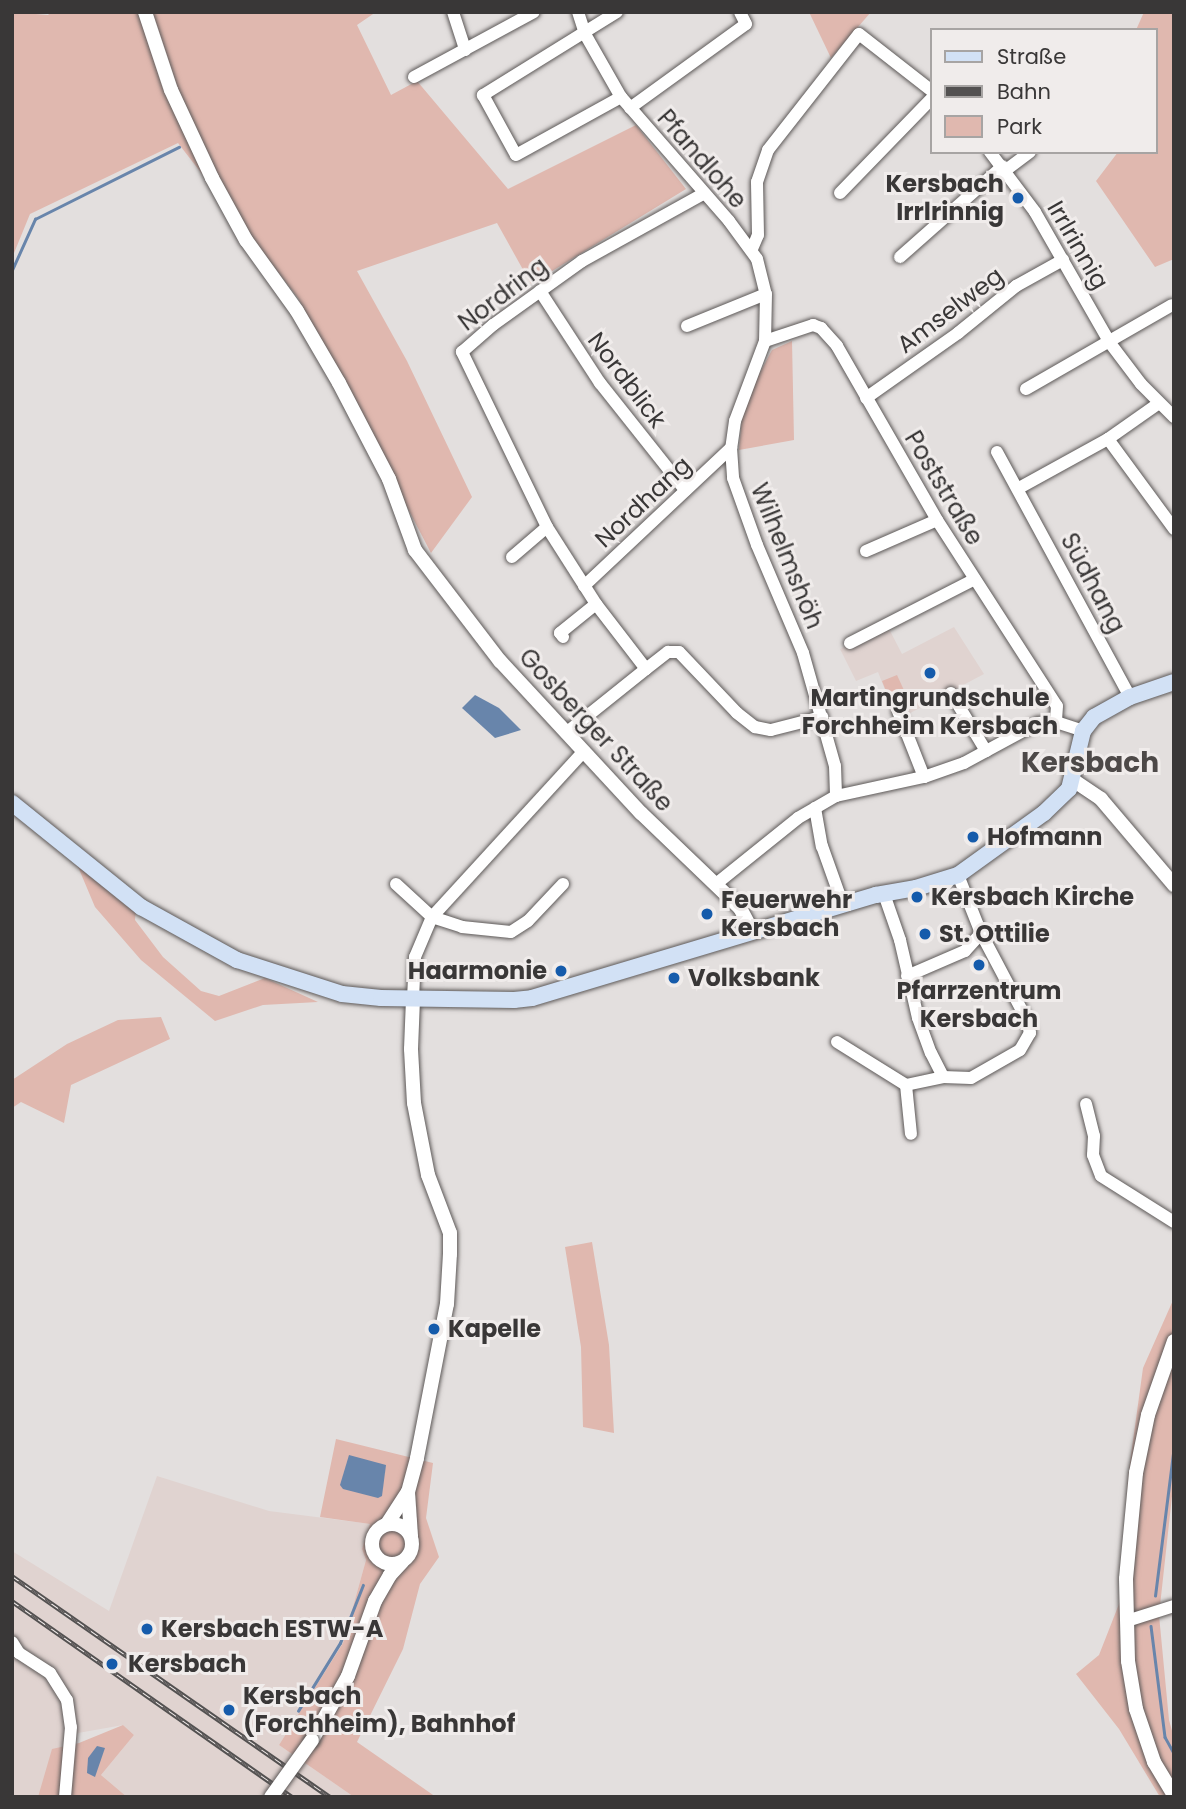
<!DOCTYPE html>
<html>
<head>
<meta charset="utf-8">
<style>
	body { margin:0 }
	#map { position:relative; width:1186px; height:1809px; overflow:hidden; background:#e3dfde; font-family:Poppins,sans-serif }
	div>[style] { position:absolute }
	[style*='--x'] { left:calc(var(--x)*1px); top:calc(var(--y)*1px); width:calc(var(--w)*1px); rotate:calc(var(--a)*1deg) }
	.built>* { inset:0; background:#e0d3d0 }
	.green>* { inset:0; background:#e0b8af }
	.water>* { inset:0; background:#6885ab }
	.stream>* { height:2.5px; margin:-1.25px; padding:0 1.25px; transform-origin:1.25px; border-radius:1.25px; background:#6885ab }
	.roads { filter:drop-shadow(0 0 2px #5d5958) drop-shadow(0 0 2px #5d5958) }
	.minor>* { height:12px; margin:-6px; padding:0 6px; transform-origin:6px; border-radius:6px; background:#fff }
	.tertiary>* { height:14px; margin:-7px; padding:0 7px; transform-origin:7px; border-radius:7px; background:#fff }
	.tertiary>.ring { margin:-7px; padding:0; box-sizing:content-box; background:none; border:14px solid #fff; border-radius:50% }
	.secondary>* { height:16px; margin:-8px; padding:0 8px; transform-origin:8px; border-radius:8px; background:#d2e1f5 }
	.rail>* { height:5px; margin-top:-2.5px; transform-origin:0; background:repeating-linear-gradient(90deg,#f0eceb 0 8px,#535151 0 16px); box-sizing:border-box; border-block:2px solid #535151 }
	.bridges { filter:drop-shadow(0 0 2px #5d5958) drop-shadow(0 0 2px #5d5958) }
	.tertiary-bridge>* { height:14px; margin:-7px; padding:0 7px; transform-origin:7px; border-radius:7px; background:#fff }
	.dots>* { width:19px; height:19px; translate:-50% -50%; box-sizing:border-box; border:4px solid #f0eceb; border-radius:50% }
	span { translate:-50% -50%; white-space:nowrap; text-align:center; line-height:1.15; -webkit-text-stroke:6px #f0eceb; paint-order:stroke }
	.street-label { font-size:24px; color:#393737 }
	.poi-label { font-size:24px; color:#393737; font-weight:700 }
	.right { translate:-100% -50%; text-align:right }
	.left { translate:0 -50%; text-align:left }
	.quarter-label { font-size:28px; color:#4d4948; font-weight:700 }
	.frame { position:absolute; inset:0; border:14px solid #393737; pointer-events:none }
	.legend { position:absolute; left:930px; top:28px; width:228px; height:126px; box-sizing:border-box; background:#f0eceb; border:2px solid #a7a4a3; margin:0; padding:9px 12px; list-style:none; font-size:21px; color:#393737 }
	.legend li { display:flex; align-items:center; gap:14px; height:35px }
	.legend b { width:35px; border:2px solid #a7a4a3 }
</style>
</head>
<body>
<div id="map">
	<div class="built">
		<i style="clip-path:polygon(888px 627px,902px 654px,954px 627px,984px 674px,897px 720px,878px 672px,856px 681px,840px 649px)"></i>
		<i style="clip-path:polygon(157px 1476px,269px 1511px,371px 1524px,362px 1549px,366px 1560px,343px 1643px,279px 1745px,354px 1797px,127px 1797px,101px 1775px,134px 1735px,123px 1725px,78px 1733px,47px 1797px,12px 1797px,12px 1551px,109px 1611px)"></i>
	</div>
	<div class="green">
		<i style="clip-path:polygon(12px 12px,48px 15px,51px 12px,376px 12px,357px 25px,391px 95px,417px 81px,508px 189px,636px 125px,686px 189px,531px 284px,497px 223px,357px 271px,407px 361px,472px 497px,431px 553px,298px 298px,178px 143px,30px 214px,12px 258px)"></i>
		<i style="clip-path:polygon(809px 12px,871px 12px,831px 58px)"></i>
		<i style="clip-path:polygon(1144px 12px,1174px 12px,1174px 259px,1155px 267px,1096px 181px,1118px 152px,1156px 152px,1156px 30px,1136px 30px)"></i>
		<i style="clip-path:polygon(792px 341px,794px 440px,739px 450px,742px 416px,757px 378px,772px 350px)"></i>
		<i style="clip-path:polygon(897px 675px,908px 699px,892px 706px,882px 681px)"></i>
		<i style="clip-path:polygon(76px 862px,136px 909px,135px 920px,163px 957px,201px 991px,219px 996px,265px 978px,318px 1002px,263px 1005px,215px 1021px,141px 960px,95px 907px)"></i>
		<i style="clip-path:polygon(161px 1017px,170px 1039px,71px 1085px,64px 1123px,21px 1102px,12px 1108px,12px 1080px,67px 1044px,118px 1020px)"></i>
		<i style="clip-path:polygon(592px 1242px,609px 1345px,614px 1433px,583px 1427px,581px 1347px,565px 1247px)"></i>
		<i style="clip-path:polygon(1174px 1298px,1174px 1478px,1159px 1615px,1169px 1720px,1174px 1738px,1174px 1797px,1160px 1797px,1119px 1729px,1076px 1674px,1099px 1655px,1119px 1604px,1128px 1477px,1143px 1368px)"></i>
		<i style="clip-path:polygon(336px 1439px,433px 1463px,426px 1518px,439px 1557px,420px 1584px,403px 1649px,357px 1742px,436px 1797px,354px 1797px,279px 1745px,343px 1643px,366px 1560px,362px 1549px,370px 1524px,320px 1517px)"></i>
		<i style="clip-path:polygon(123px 1725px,134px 1735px,101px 1775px,127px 1797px,38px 1797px,52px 1749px,79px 1743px)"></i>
	</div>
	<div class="water">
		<i style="clip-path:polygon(475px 695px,499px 708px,521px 730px,495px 738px,462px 708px)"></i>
		<i style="clip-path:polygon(349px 1455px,386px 1465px,382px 1496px,378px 1498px,343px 1489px,340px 1485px)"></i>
		<i style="clip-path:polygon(97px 1746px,105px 1748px,95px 1777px,87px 1773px,88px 1758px)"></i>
	</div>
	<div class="stream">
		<i style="--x:12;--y:270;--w:56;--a:-65.7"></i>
		<i style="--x:35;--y:219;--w:161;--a:-26.6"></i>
		<i style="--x:1155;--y:1596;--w:152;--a:-82.8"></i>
		<i style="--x:1151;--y:1626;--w:112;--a:82.8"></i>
		<i style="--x:1165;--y:1737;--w:18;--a:61"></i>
		<i style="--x:298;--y:1711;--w:80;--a:-58.3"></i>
		<i style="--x:340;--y:1643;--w:62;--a:-68.4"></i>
	</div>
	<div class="roads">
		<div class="minor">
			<i style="--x:453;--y:12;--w:40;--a:72"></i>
			<i style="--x:578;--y:12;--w:23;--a:72"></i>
			<i style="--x:585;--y:34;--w:73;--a:60.3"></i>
			<i style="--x:621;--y:97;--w:164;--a:48.9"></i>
			<i style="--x:729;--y:221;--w:47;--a:53.6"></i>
			<i style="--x:757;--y:259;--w:36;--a:76"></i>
			<i style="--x:766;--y:294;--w:47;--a:91.2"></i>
			<i style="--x:765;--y:341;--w:85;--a:110.6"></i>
			<i style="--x:735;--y:421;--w:27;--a:98"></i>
			<i style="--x:731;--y:448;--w:30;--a:86"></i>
			<i style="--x:733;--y:478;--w:71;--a:70.3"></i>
			<i style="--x:757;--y:545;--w:117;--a:66.9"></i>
			<i style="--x:803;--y:653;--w:117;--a:74.2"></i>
			<i style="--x:835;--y:766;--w:30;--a:88"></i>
			<i style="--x:617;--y:12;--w:158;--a:148.2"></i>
			<i style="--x:483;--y:95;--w:68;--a:61.2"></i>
			<i style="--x:516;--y:155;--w:120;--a:-28.9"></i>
			<i style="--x:414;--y:77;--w:136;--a:-28.4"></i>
			<i style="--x:630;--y:108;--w:143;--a:-35.9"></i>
			<i style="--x:746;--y:24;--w:13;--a:-117"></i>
			<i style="--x:990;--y:152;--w:75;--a:53.1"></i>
			<i style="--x:1035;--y:212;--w:151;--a:60.2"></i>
			<i style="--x:1110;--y:343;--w:51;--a:52.9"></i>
			<i style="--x:1141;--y:384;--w:47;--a:45"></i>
			<i style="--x:1006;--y:170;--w:30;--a:-37"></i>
			<i style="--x:840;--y:193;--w:132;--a:-45.9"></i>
			<i style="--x:752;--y:249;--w:15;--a:-67"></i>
			<i style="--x:758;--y:235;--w:53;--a:-91.1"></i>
			<i style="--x:757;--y:182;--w:34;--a:-71"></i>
			<i style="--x:768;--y:150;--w:147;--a:-51.9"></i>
			<i style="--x:859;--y:34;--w:93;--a:38"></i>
			<i style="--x:900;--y:257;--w:137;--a:-41.5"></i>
			<i style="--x:540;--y:291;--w:110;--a:56.9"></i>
			<i style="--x:600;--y:383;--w:137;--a:51.5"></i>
			<i style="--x:687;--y:326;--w:85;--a:-22.1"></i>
			<i style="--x:765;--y:341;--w:51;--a:-18.4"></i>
			<i style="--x:813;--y:325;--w:9;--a:21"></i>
			<i style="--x:821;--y:328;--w:24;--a:48"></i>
			<i style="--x:837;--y:346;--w:201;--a:60.1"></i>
			<i style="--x:937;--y:520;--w:221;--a:57.2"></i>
			<i style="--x:1057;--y:706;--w:16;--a:94"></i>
			<i style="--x:1026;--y:389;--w:168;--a:-29.9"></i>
			<i style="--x:866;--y:398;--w:113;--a:-35.2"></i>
			<i style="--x:958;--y:333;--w:75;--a:-39"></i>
			<i style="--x:1016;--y:286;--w:54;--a:-29"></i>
			<i style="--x:1108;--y:439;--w:112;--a:53.7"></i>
			<i style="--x:997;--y:452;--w:279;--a:61.5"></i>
			<i style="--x:1019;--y:488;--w:102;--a:-28.8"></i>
			<i style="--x:1108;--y:439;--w:62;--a:-35.2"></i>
			<i style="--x:866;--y:551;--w:77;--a:-23.6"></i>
			<i style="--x:512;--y:557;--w:46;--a:-40.6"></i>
			<i style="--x:584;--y:586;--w:202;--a:-43.2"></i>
			<i style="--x:563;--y:637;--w:5;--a:-127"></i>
			<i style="--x:560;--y:633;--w:46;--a:-38.9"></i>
			<i style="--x:850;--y:643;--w:140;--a:-27.1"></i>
			<i style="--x:646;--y:669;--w:28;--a:-38"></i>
			<i style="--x:668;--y:652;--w:11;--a:0"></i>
			<i style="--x:679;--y:652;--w:84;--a:46.4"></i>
			<i style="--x:737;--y:713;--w:23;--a:38"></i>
			<i style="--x:755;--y:727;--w:16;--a:11"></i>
			<i style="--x:771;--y:730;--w:53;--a:-14.3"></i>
			<i style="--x:951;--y:693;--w:68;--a:58.9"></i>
			<i style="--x:898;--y:711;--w:71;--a:68.5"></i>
			<i style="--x:566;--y:733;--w:102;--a:-38.7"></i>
			<i style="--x:646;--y:669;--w:82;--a:-127.6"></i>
			<i style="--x:596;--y:604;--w:91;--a:-122.5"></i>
			<i style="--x:547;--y:527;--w:195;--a:-115.9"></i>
			<i style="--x:462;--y:352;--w:41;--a:-41.1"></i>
			<i style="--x:493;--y:325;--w:110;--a:-35.7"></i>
			<i style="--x:582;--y:261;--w:138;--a:-29"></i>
			<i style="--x:815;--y:808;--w:39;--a:80"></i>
			<i style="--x:822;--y:846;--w:63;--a:70.4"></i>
			<i style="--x:396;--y:884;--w:49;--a:42.5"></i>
			<i style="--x:432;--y:917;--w:32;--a:18"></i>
			<i style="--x:462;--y:927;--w:49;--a:5.8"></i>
			<i style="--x:511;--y:932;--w:20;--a:-33"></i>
			<i style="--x:528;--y:921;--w:51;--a:-46.6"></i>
			<i style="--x:716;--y:884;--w:105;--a:-38.8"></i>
			<i style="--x:798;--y:818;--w:44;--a:-30.1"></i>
			<i style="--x:836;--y:796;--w:90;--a:-12.2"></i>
			<i style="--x:924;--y:777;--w:42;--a:-19.3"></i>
			<i style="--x:964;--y:763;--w:84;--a:-28.4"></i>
			<i style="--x:1038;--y:723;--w:18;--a:-3"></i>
			<i style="--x:1056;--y:722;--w:28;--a:18"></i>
			<i style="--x:884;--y:894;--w:49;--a:70.8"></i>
			<i style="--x:900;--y:940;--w:80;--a:77"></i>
			<i style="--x:918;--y:1018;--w:37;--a:70"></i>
			<i style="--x:931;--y:1053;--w:27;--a:63"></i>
			<i style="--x:943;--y:1077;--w:28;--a:2"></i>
			<i style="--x:971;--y:1078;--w:56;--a:-29.7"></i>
			<i style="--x:1020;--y:1050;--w:20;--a:-60"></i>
			<i style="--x:1030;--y:1033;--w:13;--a:-103"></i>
			<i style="--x:1027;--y:1020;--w:98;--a:-117.9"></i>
			<i style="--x:981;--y:933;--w:62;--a:-111.6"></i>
			<i style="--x:907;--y:976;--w:63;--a:-23.3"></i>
			<i style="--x:965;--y:951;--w:24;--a:-48"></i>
			<i style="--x:413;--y:999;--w:42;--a:-87.3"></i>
			<i style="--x:415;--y:957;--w:43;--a:-67"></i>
			<i style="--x:432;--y:917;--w:224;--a:-47.5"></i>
			<i style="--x:837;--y:1042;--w:81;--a:31.9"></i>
			<i style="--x:906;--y:1085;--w:38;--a:-12"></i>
			<i style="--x:906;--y:1085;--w:49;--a:84.2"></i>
			<i style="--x:1086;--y:1104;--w:33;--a:76"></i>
			<i style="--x:1094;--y:1136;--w:19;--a:93"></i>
			<i style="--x:1093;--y:1155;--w:22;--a:69"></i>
			<i style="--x:1101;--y:1176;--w:86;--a:32.2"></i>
			<i style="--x:1127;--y:1621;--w:49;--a:-17.7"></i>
			<i style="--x:12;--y:1642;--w:13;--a:58"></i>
			<i style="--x:19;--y:1653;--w:37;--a:33"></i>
			<i style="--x:50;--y:1673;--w:32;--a:58"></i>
			<i style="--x:67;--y:1700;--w:27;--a:82"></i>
			<i style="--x:71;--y:1727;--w:70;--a:94.9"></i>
		</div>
		<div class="tertiary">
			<i style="--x:145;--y:12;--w:82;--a:71.6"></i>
			<i style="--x:171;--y:90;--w:97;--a:65"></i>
			<i style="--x:212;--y:178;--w:71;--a:61.3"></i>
			<i style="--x:246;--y:240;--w:87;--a:54.3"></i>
			<i style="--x:297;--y:311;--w:83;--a:59.7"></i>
			<i style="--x:339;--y:383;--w:108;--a:62.5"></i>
			<i style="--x:389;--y:479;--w:76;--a:69.9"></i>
			<i style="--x:415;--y:550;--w:140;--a:52.6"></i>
			<i style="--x:500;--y:661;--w:207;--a:47.2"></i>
			<i style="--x:641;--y:813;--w:137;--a:43.8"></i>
			<i style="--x:740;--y:908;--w:27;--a:62"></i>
			<i style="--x:1073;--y:780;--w:34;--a:34"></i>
			<i style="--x:1101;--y:799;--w:113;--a:49.7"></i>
			<i style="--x:1174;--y:1341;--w:78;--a:109.4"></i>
			<i style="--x:1148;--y:1415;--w:59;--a:101.7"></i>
			<i style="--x:1136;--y:1473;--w:106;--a:95.4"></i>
			<i style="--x:1126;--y:1579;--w:82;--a:88.6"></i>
			<i style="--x:1128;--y:1661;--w:49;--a:80.5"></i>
			<i style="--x:1136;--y:1709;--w:56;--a:71.2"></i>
			<i style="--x:1154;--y:1762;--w:39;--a:59"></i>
			<i style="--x:408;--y:1492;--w:44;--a:86.1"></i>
			<i class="ring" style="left:372px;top:1524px;width:26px;height:26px"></i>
			<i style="--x:387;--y:1524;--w:38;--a:-57"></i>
			<i style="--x:408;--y:1492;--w:35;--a:-75"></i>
			<i style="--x:417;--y:1458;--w:157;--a:-79"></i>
			<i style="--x:447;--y:1304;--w:50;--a:-86.6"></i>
			<i style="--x:450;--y:1254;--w:21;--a:-90"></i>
			<i style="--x:450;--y:1233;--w:62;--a:-110.8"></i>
			<i style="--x:428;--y:1175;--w:73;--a:-101"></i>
			<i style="--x:414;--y:1103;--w:54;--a:-93.2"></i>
			<i style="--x:411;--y:1049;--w:50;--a:-87.7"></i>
			<i style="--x:312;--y:1740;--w:73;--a:-60.6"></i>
			<i style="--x:348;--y:1676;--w:80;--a:-70.2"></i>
			<i style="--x:375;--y:1601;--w:30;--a:-60"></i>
			<i style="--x:390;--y:1575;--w:18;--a:-47"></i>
		</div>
		<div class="secondary">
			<i style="--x:12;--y:803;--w:166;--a:38.9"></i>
			<i style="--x:141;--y:907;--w:110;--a:28.9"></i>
			<i style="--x:237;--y:960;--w:110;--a:17.9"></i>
			<i style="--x:342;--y:994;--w:39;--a:6"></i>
			<i style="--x:381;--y:998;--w:133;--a:0.9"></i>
			<i style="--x:514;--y:1000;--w:18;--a:-6"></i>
			<i style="--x:532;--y:998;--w:359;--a:-16.7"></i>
			<i style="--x:876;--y:895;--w:41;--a:-9.9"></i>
			<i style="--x:916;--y:888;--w:44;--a:-17.2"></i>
			<i style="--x:958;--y:875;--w:106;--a:-35.8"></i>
			<i style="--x:1044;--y:813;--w:35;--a:-44"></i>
			<i style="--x:1069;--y:789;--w:60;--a:-76.4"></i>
			<i style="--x:1083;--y:731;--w:18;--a:-52"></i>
			<i style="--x:1094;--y:717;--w:41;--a:-29.1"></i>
			<i style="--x:1130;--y:697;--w:46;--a:-18.8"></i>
		</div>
	</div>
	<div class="rail">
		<i style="--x:12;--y:1576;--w:387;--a:34.8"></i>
		<i style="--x:12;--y:1601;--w:342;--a:35"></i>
	</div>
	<div class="bridges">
		<div class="tertiary-bridge">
			<i style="--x:271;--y:1797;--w:70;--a:-54.3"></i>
		</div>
	</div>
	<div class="dots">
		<i style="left:1018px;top:198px;background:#155bab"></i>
		<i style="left:930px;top:673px;background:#155bab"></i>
		<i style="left:973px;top:837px;background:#155bab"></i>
		<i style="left:917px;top:897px;background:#155bab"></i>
		<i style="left:707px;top:914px;background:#155bab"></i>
		<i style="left:925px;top:934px;background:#155bab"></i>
		<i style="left:979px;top:965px;background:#155bab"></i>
		<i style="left:561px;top:971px;background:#155bab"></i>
		<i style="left:674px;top:978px;background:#155bab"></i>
		<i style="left:434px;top:1329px;background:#155bab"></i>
		<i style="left:147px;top:1629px;background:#155bab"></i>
		<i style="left:112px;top:1664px;background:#155bab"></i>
		<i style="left:229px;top:1710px;background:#155bab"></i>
	</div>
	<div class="street-label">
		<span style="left:702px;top:159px;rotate:49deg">Pfandlohe</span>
		<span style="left:1078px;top:245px;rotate:60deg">Irrlrinnig</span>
		<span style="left:503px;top:294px;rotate:-37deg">Nordring</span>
		<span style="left:950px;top:310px;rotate:-37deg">Amselweg</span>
		<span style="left:627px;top:380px;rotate:53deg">Nordblick</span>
		<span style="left:944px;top:488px;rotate:59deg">Poststraße</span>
		<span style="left:643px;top:502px;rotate:-43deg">Nordhang</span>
		<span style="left:787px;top:556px;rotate:68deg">Wilhelmshöh</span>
		<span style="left:1093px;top:583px;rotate:62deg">Südhang</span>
		<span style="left:596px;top:730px;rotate:47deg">Gosberger Straße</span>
	</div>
	<div class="poi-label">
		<span class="right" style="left:1004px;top:198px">Kersbach<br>Irrlrinnig</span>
		<span style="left:930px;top:712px">Martingrundschule<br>Forchheim Kersbach</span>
		<span class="left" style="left:987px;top:837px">Hofmann</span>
		<span class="left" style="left:931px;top:897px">Kersbach Kirche</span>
		<span class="left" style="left:721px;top:914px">Feuerwehr<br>Kersbach</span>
		<span class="left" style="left:939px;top:934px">St. Ottilie</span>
		<span class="right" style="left:547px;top:971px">Haarmonie</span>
		<span class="left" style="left:688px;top:978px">Volksbank</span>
		<span style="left:979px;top:1005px">Pfarrzentrum<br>Kersbach</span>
		<span class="left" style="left:448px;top:1329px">Kapelle</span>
		<span class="left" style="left:161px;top:1629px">Kersbach ESTW-A</span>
		<span class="left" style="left:128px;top:1664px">Kersbach</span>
		<span class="left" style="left:243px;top:1710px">Kersbach<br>(Forchheim), Bahnhof</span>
	</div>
	<div class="quarter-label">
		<span style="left:1090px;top:763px">Kersbach</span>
	</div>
	<div class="frame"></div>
	<ul class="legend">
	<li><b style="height:9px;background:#d2e1f5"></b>Straße</li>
	<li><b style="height:9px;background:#535151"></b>Bahn</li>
	<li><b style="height:19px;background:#e0b8af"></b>Park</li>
	</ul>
</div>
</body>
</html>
